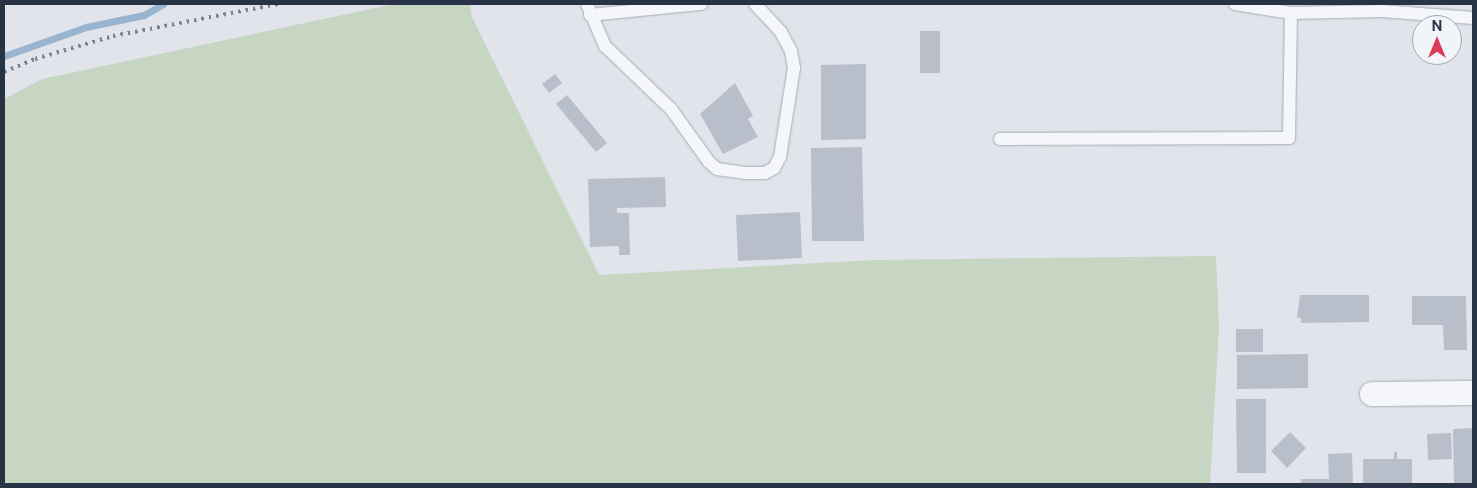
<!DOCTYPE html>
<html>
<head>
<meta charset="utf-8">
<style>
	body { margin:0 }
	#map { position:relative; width:1477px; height:488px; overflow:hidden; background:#e1e5eb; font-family:"Public Sans",sans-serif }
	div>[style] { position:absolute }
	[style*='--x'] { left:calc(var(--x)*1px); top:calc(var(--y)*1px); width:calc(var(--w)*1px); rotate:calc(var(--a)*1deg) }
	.green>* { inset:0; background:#c7d6c2 }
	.stream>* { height:7px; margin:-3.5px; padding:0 3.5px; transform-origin:3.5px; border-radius:3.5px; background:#99b4cf }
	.building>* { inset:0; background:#b8bfca }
	.roads { filter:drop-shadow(0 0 1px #a6acb6) drop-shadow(0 0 1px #a6acb6) }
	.lane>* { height:12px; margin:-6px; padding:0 6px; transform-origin:6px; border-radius:6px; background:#f5f6f9 }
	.street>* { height:24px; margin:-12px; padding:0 12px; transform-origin:12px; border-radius:12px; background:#f5f6f9 }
	.rail>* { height:4px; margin-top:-2px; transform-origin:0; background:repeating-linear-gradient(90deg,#798597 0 2.5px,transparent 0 7.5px) }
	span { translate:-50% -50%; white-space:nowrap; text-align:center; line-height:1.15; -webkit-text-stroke:5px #f1f4f8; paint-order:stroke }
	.frame { position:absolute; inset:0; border:5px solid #283345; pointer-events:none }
	.north { position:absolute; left:1412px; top:15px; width:50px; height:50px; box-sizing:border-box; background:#f1f4f8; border:1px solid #a1a7b0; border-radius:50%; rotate:0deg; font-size:14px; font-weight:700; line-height:20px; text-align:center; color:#283345 }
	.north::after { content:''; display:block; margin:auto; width:18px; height:22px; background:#dc3b55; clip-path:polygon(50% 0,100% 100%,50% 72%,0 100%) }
</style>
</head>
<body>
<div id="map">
	<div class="green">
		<i style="clip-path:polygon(394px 4px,470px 4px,472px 17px,599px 275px,874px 260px,1216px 256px,1219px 328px,1210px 484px,4px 484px,4px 99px,42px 79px)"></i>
	</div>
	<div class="stream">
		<i style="--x:4;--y:56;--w:87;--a:-19.5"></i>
		<i style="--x:86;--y:27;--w:59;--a:-11.7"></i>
		<i style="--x:144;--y:15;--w:22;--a:-30"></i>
	</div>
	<div class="building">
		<i style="clip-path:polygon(920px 31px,940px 31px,940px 73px,920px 73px)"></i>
		<i style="clip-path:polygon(866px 64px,866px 139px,821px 140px,821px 65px)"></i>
		<i style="clip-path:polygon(555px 74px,562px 83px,549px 93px,542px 84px)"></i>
		<i style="clip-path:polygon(735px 83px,753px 116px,748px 119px,758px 137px,723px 154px,700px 114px)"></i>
		<i style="clip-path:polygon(567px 95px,607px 143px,596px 152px,556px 104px)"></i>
		<i style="clip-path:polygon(862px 147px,864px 241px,812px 241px,811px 148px)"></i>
		<i style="clip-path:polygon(665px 177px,666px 207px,617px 208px,617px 213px,629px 213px,630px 255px,619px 255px,619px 246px,590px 247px,588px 179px)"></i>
		<i style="clip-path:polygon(800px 212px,802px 258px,738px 261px,736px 215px)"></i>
		<i style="clip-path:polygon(1300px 295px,1369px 295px,1369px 322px,1301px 323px,1301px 318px,1297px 318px)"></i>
		<i style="clip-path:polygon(1412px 296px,1466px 296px,1467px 350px,1444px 350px,1443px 325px,1412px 325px)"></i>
		<i style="clip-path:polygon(1236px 329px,1263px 329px,1263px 352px,1236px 352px)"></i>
		<i style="clip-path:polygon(1308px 354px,1308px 388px,1237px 389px,1237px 355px)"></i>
		<i style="clip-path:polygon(1236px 399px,1266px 399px,1266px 473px,1237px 473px)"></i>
		<i style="clip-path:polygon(1473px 428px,1473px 484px,1454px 484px,1453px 429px)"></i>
		<i style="clip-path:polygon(1290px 432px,1306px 448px,1287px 468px,1271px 451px)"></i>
		<i style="clip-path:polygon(1451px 433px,1452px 459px,1428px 460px,1427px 434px)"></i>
		<i style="clip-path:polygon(1394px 452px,1397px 452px,1397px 459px,1412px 459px,1412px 484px,1363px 484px,1363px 459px,1394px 459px)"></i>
		<i style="clip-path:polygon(1352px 453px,1353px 484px,1301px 484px,1301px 479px,1329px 479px,1328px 454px)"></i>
	</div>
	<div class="roads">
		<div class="lane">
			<i style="--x:587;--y:4;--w:46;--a:66.8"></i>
			<i style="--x:605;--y:46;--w:91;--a:43.7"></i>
			<i style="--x:671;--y:109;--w:65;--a:54.4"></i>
			<i style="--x:709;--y:162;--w:11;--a:41"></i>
			<i style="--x:717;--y:169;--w:28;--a:8"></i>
			<i style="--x:745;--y:173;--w:20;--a:0"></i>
			<i style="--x:765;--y:173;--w:10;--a:-29"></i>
			<i style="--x:774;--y:168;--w:13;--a:-61"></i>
			<i style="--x:780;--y:157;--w:90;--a:-81.1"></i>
			<i style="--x:794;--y:68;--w:17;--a:-100"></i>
			<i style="--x:791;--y:51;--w:21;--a:-118"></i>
			<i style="--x:781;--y:32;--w:38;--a:-133"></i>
			<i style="--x:1235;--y:4;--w:57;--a:9.1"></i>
			<i style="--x:1291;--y:13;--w:91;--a:-1.3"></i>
			<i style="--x:1382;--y:11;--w:91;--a:4.4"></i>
			<i style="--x:590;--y:15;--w:112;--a:-5.7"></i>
			<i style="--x:1000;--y:139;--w:289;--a:-0.2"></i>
			<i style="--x:1289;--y:138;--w:125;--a:-89.1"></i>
		</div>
		<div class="street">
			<i style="--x:1372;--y:394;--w:101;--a:-0.6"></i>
		</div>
	</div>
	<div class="rail">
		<i style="--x:4;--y:72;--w:34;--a:-23"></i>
		<i style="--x:35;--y:59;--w:81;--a:-16.4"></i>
		<i style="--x:113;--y:36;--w:168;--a:-11"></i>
	</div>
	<div class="frame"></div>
	<div class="north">N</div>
</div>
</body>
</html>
